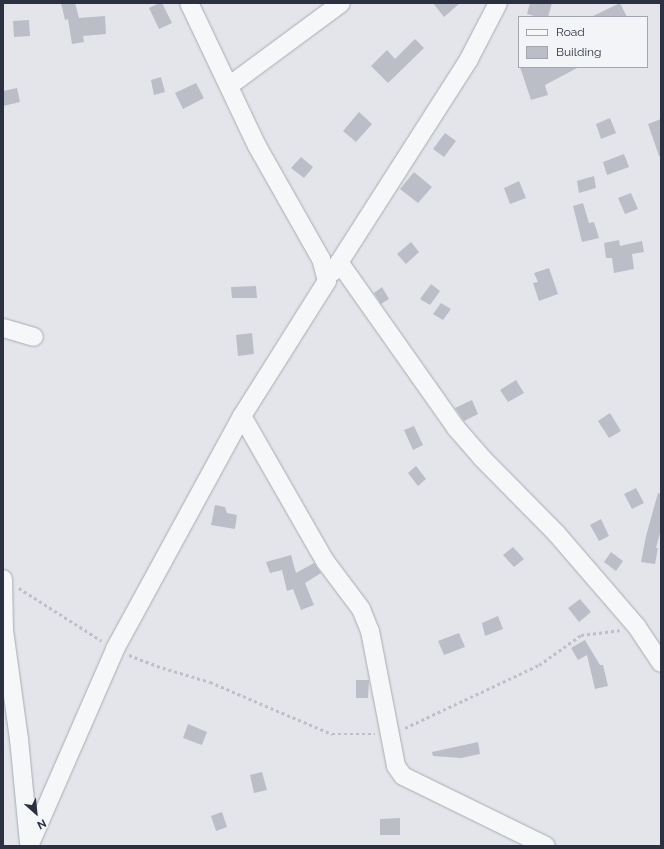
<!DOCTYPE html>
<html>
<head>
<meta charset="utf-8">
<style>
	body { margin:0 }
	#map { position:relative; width:664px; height:849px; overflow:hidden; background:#e3e5ea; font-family:Raleway,sans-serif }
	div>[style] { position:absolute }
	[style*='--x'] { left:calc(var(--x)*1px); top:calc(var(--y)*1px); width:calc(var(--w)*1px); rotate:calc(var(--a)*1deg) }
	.building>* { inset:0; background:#bbbec7 }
	.path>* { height:2.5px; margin-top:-1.25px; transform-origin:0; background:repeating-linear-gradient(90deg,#bdc0c6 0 3px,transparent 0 6px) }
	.roads { filter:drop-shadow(0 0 1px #a8abb4) drop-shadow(0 0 1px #a8abb4) }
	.minor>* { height:18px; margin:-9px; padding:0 9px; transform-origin:9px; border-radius:9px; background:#f6f7f9 }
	span { translate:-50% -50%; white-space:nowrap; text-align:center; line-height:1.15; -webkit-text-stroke:3.5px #f3f4f8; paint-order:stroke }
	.frame { position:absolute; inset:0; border:4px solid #2c3142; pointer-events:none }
	.legend { position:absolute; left:518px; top:16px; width:130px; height:52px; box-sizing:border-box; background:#f3f4f8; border:1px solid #a3a6af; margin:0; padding:5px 7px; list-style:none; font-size:12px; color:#2c3142 }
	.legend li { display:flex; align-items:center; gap:8px; height:20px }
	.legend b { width:20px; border:1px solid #a3a6af }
	.north { position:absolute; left:16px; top:793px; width:40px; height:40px; -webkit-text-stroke:3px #f3f4f8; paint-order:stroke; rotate:153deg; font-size:11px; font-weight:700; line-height:16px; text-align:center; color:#2c3142 }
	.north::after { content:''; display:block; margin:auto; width:14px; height:18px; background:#2c3142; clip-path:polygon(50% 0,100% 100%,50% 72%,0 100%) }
</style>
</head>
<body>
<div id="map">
	<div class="building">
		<i style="clip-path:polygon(61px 3px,75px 3px,79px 18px,105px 16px,106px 34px,83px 36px,84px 42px,72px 44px,68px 19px,65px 20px)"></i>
		<i style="clip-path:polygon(159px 3px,162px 3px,172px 23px,159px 29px,149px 8px)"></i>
		<i style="clip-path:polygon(433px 3px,460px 3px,444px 17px)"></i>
		<i style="clip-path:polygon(530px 3px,552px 3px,548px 17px,538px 17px,527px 14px)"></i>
		<i style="clip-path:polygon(620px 3px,627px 17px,591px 17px)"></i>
		<i style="clip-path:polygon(29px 20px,30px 36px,14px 37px,13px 21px)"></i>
		<i style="clip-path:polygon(415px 39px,424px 48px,388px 83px,371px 66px,387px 50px,395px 59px)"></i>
		<i style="clip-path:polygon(520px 67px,579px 67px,545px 85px,548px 95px,531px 100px)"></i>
		<i style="clip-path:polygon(161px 77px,165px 92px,154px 95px,151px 80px)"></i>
		<i style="clip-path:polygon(196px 83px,204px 98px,183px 109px,175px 93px)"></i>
		<i style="clip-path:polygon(17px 88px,20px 102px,3px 106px,3px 91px)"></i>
		<i style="clip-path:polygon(359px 112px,372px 124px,356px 142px,343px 131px)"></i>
		<i style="clip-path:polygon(610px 118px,616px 133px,601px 139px,596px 124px)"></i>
		<i style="clip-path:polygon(661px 119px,661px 156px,659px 156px,648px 124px)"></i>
		<i style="clip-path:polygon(445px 133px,456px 141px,444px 157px,433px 149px)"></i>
		<i style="clip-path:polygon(624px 154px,629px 167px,607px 175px,603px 162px)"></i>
		<i style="clip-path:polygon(301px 157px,313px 167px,304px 178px,291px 168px)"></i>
		<i style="clip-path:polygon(414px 172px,432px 187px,418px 203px,400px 189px)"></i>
		<i style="clip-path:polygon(594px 176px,596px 188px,579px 193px,577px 181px)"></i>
		<i style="clip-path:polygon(519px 181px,526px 198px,510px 204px,504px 188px)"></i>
		<i style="clip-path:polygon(631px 193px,638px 209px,625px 214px,618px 198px)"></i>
		<i style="clip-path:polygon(583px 203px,589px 223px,594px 222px,599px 238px,582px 242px,573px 206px)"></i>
		<i style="clip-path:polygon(619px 240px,620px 246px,642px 241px,644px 252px,632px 254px,634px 269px,614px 273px,612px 258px,606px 258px,604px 243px)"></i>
		<i style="clip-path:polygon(411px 242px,419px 252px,406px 264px,397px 254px)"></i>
		<i style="clip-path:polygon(549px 268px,558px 294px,539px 301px,533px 283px,538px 282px,534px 273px)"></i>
		<i style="clip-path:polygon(431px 284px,440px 291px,430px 305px,420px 299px)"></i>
		<i style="clip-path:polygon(256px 286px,257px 298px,232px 298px,231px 287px)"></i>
		<i style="clip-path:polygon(382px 287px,389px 299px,381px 304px,374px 293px)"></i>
		<i style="clip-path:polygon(441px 303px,451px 309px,443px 320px,433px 314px)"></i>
		<i style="clip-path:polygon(252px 333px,254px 354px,238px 356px,236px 335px)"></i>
		<i style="clip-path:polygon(516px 380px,524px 393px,508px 402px,500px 390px)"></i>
		<i style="clip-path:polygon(472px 400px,478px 414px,464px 421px,455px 408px)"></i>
		<i style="clip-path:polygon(610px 413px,621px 431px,609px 438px,598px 421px)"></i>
		<i style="clip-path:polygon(414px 426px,423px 445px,413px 450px,404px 430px)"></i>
		<i style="clip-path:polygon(416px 466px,426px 479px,418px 486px,408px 473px)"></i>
		<i style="clip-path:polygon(636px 488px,644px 503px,632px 509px,624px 494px)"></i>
		<i style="clip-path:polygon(658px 493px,661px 494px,661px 529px,656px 548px,658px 548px,655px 564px,641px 562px,646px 536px)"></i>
		<i style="clip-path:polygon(215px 505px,225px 507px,227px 513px,237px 515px,235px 529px,211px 525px)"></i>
		<i style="clip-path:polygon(601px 519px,609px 536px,599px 541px,590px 525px)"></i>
		<i style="clip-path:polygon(513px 547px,524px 559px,514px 567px,503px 555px)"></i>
		<i style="clip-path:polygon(611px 552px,623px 561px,616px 571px,604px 562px)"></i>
		<i style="clip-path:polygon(291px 555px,296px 573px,314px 563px,321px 573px,305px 583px,314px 605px,301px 610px,293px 589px,287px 591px,282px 570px,270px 573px,266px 562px)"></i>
		<i style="clip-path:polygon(580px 599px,591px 612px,579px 622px,568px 608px)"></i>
		<i style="clip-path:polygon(498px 616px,503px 629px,485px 636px,482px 623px)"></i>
		<i style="clip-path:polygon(459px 633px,465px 647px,444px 655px,438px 641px)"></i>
		<i style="clip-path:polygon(585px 640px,600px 665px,603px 665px,608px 686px,595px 689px,587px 655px,578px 660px,571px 648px)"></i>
		<i style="clip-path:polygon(356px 680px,369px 680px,368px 698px,356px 698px)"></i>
		<i style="clip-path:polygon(188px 724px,207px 732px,202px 745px,183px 738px)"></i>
		<i style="clip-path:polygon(478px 742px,480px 754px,461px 758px,433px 756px,432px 752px)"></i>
		<i style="clip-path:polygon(262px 772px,267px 790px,254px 793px,250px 775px)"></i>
		<i style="clip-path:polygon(222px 812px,227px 827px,216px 831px,211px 816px)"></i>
		<i style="clip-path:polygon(400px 818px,400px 835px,380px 835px,380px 819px)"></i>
	</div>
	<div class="path">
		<i style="--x:19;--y:588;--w:98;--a:32.6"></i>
		<i style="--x:129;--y:655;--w:30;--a:21"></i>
		<i style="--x:157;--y:666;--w:55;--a:16.8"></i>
		<i style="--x:210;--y:682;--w:133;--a:23.1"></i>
		<i style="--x:332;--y:734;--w:43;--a:0"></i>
		<i style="--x:405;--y:728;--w:148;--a:-25.2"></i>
		<i style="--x:539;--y:665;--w:52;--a:-35.5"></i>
		<i style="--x:581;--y:635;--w:39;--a:-7"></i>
	</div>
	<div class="roads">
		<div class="minor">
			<i style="--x:229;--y:86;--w:139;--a:-36.5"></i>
			<i style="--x:339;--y:262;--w:203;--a:54.8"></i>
			<i style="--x:456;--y:428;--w:40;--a:49"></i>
			<i style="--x:482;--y:458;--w:105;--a:45.4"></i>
			<i style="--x:556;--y:533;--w:124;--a:49.2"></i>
			<i style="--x:637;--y:627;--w:43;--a:56.3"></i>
			<i style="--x:333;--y:272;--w:253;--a:-57.4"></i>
			<i style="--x:469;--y:59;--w:63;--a:-62.6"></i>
			<i style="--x:3;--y:328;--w:32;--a:16"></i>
			<i style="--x:242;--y:416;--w:167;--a:60.2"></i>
			<i style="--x:325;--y:561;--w:60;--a:53.1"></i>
			<i style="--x:361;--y:609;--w:24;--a:68"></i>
			<i style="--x:370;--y:631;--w:137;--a:79.1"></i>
			<i style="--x:396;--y:766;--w:12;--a:55"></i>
			<i style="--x:403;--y:776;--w:159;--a:26.1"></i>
			<i style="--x:3;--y:579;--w:51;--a:88.9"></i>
			<i style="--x:4;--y:630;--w:110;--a:82.2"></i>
			<i style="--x:19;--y:739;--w:104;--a:84.5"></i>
			<i style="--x:30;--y:844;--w:213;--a:-66.4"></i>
			<i style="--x:115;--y:649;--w:265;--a:-61.4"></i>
			<i style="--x:242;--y:416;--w:160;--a:-57.8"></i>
			<i style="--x:327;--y:281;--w:23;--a:-105"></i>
			<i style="--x:321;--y:259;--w:130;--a:-119.5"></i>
			<i style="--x:257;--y:146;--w:158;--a:-115.4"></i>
		</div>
	</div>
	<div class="frame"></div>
	<ul class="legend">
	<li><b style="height:5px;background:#f6f7f9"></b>Road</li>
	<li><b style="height:11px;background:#bbbec7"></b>Building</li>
	</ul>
	<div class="north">N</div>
</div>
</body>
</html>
